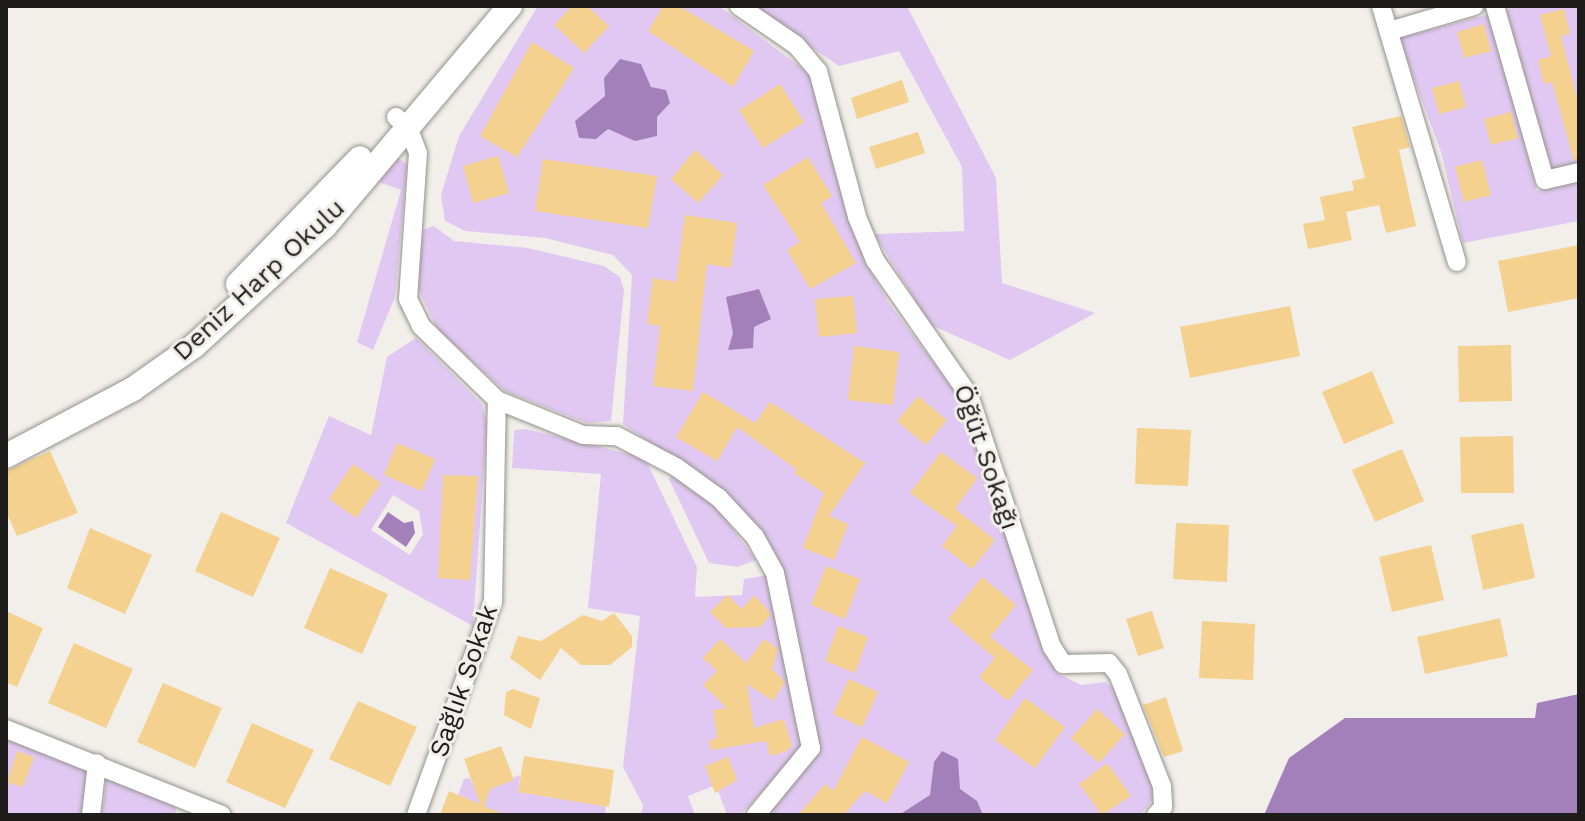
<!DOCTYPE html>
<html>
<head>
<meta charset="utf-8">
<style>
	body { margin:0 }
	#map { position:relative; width:1585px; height:821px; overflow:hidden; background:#f2efea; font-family:"Work Sans",sans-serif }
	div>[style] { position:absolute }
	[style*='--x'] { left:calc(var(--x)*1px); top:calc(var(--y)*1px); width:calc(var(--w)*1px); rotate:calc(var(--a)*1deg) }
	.green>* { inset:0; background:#e1c8f2 }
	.water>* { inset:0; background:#a380ba }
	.building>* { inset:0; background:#f4d18e }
	.roads { filter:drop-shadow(0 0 2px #94928d) drop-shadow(0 0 2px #94928d) }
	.minor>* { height:18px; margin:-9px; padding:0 9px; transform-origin:9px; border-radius:9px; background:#fff }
	.tertiary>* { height:24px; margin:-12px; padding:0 12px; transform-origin:12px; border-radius:12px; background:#fff }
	span { translate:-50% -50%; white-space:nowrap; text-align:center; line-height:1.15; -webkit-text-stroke:6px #f2efea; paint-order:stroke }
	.street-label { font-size:26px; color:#1e1d1b }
	.frame { position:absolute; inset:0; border:8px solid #1e1d1b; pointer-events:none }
</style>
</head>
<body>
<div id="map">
	<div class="green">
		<i style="clip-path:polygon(538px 6px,719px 6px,810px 74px,864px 260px,888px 302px,962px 401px,1043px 651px,1057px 673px,1081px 685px,1105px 682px,1116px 689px,1155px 786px,1154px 798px,1140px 815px,768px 815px,819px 750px,761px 532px,729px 495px,623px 424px,632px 275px,613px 255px,545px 238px,465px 231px,445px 221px,441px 195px,459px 136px)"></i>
		<i style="clip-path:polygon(751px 6px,907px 6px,996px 178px,1002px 283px,1095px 313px,1010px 360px,931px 325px,874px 234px,964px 231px,962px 167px,899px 51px,839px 66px)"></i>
		<i style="clip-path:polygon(1519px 6px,1579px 6px,1579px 164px,1552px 171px,1505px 10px)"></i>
		<i style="clip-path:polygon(1490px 14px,1537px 191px,1579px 182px,1579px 221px,1463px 243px,1441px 152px,1399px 38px)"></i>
		<i style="clip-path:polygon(396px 157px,407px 164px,395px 297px,373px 350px,357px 342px,401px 190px,379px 182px)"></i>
		<i style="clip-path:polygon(434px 226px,454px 241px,528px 248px,604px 266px,620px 277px,624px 290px,611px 421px,587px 423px,505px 391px,438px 330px,417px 287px,423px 230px)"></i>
		<i style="clip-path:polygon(evenodd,416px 338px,482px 404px,487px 423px,473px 626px,286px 523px,329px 416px,371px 435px,387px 357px,416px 338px,393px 495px,419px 511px,423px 534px,410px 555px,371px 530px,393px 495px)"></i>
		<i style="clip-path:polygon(526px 429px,645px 458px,697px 567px,695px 597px,742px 595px,744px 579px,769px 575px,803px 749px,740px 815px,727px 815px,716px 785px,688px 796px,695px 815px,641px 815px,643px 805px,623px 767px,640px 616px,588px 608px,601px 474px,512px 468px,514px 430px)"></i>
		<i style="clip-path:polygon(674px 474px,717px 508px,756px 560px,738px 567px,709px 563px,669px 479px)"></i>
		<i style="clip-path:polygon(6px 738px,90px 770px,85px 815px,6px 815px)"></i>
		<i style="clip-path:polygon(520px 775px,518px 792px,606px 806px,605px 815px,461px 815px,467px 798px,458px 795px,464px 779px,470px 778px,477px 793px)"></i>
		<i style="clip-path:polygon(107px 777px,178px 806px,174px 815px,102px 815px)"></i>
	</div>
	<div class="water">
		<i style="clip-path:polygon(620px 59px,641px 64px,651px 87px,666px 90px,670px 103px,657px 117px,657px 136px,635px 141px,608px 129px,596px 139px,579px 138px,575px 121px,605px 96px,604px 78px)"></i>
		<i style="clip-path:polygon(759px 289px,771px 319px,754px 327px,753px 348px,728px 350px,733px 333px,726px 297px)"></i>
		<i style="clip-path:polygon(388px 512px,404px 523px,413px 521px,415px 533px,406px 547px,378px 527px)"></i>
		<i style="clip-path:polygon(1579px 694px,1579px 815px,1264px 815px,1289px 758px,1345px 718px,1535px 718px,1537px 703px)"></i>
		<i style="clip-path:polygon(942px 751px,958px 759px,960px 789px,977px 801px,983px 815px,899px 815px,930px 795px,934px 762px)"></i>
	</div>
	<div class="building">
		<i style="clip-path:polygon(572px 6px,587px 6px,609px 26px,584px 53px,554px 25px)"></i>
		<i style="clip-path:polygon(663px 6px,679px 6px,754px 51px,733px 87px,648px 31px)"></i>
		<i style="clip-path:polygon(1564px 9px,1570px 34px,1561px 36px,1579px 106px,1579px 160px,1574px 161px,1552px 82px,1544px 84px,1538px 60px,1551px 56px,1540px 15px)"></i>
		<i style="clip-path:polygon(1484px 24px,1491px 51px,1464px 58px,1457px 32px)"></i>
		<i style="clip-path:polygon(532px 42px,574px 68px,517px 157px,480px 136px)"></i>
		<i style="clip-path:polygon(902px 80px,909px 102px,857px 119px,851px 98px)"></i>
		<i style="clip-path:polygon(1459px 81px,1466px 107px,1439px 114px,1432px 88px)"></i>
		<i style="clip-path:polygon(780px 84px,804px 122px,763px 148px,739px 110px)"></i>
		<i style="clip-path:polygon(1511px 112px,1518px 138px,1491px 145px,1484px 119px)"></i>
		<i style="clip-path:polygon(1401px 116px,1410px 147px,1399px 150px,1416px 226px,1386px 233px,1379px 205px,1346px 212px,1352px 240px,1308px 249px,1303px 224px,1325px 220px,1320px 197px,1354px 190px,1352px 181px,1365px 178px,1352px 127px)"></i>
		<i style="clip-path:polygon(918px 132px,925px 153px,876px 169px,869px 147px)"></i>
		<i style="clip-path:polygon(695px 150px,723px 175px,698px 203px,671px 179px)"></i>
		<i style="clip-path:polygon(498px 156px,509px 193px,473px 203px,463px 166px)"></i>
		<i style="clip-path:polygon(808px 157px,832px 196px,821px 203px,856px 263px,810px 289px,787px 250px,800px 242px,763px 185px)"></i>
		<i style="clip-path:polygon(543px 159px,657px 176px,648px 228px,535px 211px)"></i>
		<i style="clip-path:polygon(1482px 160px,1491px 195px,1464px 202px,1455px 167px)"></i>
		<i style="clip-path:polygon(685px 215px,737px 223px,731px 268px,707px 264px,693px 391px,653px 386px,660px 326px,647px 324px,653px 278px,676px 282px)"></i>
		<i style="clip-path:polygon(1579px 245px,1579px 298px,1508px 312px,1498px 261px)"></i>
		<i style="clip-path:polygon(853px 296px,857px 333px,819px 337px,815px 299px)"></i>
		<i style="clip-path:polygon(1290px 306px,1300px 356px,1190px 378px,1180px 327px)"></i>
		<i style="clip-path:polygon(1511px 345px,1512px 401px,1459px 402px,1458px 346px)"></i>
		<i style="clip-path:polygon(854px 346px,899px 352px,893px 405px,848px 400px)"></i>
		<i style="clip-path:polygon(1372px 371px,1394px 423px,1344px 444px,1322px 392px)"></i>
		<i style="clip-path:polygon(703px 392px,755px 423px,770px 402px,865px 463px,829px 516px,848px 524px,834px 560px,803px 548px,824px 493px,794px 473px,796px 469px,737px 427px,717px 461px,676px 437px)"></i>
		<i style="clip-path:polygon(918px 396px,947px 420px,926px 445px,897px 421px)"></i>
		<i style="clip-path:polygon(1137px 428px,1191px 430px,1188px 486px,1135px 484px)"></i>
		<i style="clip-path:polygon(1513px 436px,1514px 493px,1461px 493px,1460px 437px)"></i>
		<i style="clip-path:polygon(397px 443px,435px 459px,422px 491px,384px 475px)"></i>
		<i style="clip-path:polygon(1402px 449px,1424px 501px,1375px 522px,1352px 470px)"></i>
		<i style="clip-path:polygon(50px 451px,78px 513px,17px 536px,6px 512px,6px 471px)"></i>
		<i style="clip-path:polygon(941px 452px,977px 478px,955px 509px,995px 540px,972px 569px,942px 546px,957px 526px,910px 493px)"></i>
		<i style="clip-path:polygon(353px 464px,381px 483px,356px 518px,329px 499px)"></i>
		<i style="clip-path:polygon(443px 475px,478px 476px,470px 580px,438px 578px)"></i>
		<i style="clip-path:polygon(221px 512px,280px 538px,253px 597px,195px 571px)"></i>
		<i style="clip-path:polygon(1176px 523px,1229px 525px,1227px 582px,1173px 579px)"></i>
		<i style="clip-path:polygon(1523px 523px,1535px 578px,1483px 590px,1471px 535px)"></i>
		<i style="clip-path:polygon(90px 528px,152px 555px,125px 614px,67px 588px)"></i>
		<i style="clip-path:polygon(1431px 545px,1444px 600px,1392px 612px,1379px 557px)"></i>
		<i style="clip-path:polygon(826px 566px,860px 579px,845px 619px,811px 605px)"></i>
		<i style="clip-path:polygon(330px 568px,388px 594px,362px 654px,304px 628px)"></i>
		<i style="clip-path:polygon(982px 577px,1016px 605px,990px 637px,1033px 670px,1008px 701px,979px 677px,995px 658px,948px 619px)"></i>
		<i style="clip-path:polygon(727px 595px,742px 609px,754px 595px,771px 614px,760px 627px,726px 628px,710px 612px)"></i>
		<i style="clip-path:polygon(6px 611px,43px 628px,17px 687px,6px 682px)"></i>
		<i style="clip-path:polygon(1152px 611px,1164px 648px,1138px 656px,1126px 619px)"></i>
		<i style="clip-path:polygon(614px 613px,632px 636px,632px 647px,610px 665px,581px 665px,561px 648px,540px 680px,510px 658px,518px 636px,541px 641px,583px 615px,602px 621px)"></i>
		<i style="clip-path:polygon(1500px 618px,1508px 656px,1425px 674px,1417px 637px)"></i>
		<i style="clip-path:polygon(1202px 621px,1255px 624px,1253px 680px,1199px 678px)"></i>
		<i style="clip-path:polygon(838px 626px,868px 637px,855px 673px,825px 661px)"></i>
		<i style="clip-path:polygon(720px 639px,746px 663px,764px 639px,778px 649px,772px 669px,785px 682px,773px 701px,747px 684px,754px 728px,784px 719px,792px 746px,785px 752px,770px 756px,766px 741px,711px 750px,709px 741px,717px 738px,713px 710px,727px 708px,703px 685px,717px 671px,703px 658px)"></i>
		<i style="clip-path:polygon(74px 643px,133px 669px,106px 728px,48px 703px)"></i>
		<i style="clip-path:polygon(849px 679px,878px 692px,862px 727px,833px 714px)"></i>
		<i style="clip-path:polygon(163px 683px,222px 708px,195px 768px,137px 742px)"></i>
		<i style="clip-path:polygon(513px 689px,540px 698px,531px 729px,504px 715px,506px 692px)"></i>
		<i style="clip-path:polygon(1166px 697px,1183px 751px,1164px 757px,1143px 705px)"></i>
		<i style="clip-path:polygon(1025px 698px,1065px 727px,1035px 768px,995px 740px)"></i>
		<i style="clip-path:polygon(358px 701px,417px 727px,390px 786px,329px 759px)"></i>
		<i style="clip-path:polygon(1097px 709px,1125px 734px,1099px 763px,1071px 738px)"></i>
		<i style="clip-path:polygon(252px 723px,314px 750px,285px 808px,226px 782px)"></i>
		<i style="clip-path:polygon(862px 737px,909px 762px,887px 803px,865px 791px,843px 815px,798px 815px,825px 784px,833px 791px)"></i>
		<i style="clip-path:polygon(501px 746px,514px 780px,490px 789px,484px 806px,505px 815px,440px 815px,449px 791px,480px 804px,464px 759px)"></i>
		<i style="clip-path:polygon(17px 751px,34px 757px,23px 787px,7px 782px)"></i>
		<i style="clip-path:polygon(524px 756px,614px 770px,609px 807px,518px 792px)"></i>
		<i style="clip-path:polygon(728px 757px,737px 780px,715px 793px,705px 766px)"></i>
		<i style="clip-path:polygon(1107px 763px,1131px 796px,1102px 815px,1079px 784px)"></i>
	</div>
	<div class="roads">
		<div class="minor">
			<i style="--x:739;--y:6;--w:69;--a:34.4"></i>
			<i style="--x:796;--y:45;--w:34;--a:50"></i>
			<i style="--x:818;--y:71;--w:151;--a:75"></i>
			<i style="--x:857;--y:217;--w:47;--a:67.3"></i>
			<i style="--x:875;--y:260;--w:165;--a:55.2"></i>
			<i style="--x:969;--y:395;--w:265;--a:71.8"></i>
			<i style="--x:1052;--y:647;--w:20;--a:57"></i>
			<i style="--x:1063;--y:664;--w:46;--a:-1.2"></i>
			<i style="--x:1109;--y:663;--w:14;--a:51"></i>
			<i style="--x:1118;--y:674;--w:120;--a:68.6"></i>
			<i style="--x:1162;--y:786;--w:21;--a:87"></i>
			<i style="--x:1163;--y:807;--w:11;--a:131"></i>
			<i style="--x:1381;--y:6;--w:267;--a:73.5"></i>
			<i style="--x:1495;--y:6;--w:181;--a:74"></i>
			<i style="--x:1545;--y:180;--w:35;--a:-13"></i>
			<i style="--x:1389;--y:31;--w:89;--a:-16.4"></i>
			<i style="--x:396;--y:117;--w:16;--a:40"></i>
			<i style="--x:408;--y:127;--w:28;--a:69"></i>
			<i style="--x:418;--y:153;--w:146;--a:93.9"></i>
			<i style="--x:408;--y:299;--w:30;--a:64"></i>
			<i style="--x:421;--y:326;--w:106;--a:44.2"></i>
			<i style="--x:497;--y:400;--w:93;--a:22.1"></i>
			<i style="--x:583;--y:435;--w:34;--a:2"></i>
			<i style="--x:617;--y:436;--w:67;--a:27.7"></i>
			<i style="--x:676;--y:467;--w:53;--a:35.8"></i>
			<i style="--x:719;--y:498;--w:53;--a:47.3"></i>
			<i style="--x:755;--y:537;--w:41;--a:60.9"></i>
			<i style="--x:775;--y:573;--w:179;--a:78.4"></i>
			<i style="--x:811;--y:748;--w:87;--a:129.4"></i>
			<i style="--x:6;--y:729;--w:232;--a:21.7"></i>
			<i style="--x:91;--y:815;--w:52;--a:-83.4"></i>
			<i style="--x:416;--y:815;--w:227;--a:-70.2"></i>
			<i style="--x:493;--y:601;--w:201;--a:-88.9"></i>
		</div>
		<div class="tertiary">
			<i style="--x:238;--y:284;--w:175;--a:-45.9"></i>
			<i style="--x:6;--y:456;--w:144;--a:-27.8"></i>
			<i style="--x:133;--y:389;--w:75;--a:-35.2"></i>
			<i style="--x:194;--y:346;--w:176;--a:-42.5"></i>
			<i style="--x:324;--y:227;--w:289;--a:-49.9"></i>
		</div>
	</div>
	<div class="street-label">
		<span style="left:259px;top:280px;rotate:-43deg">Deniz Harp Okulu</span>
		<span style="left:986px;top:457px;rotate:71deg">Öğüt Sokağı</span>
		<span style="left:464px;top:681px;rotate:-71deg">Sağlık Sokak</span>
	</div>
	<div class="frame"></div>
</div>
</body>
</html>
